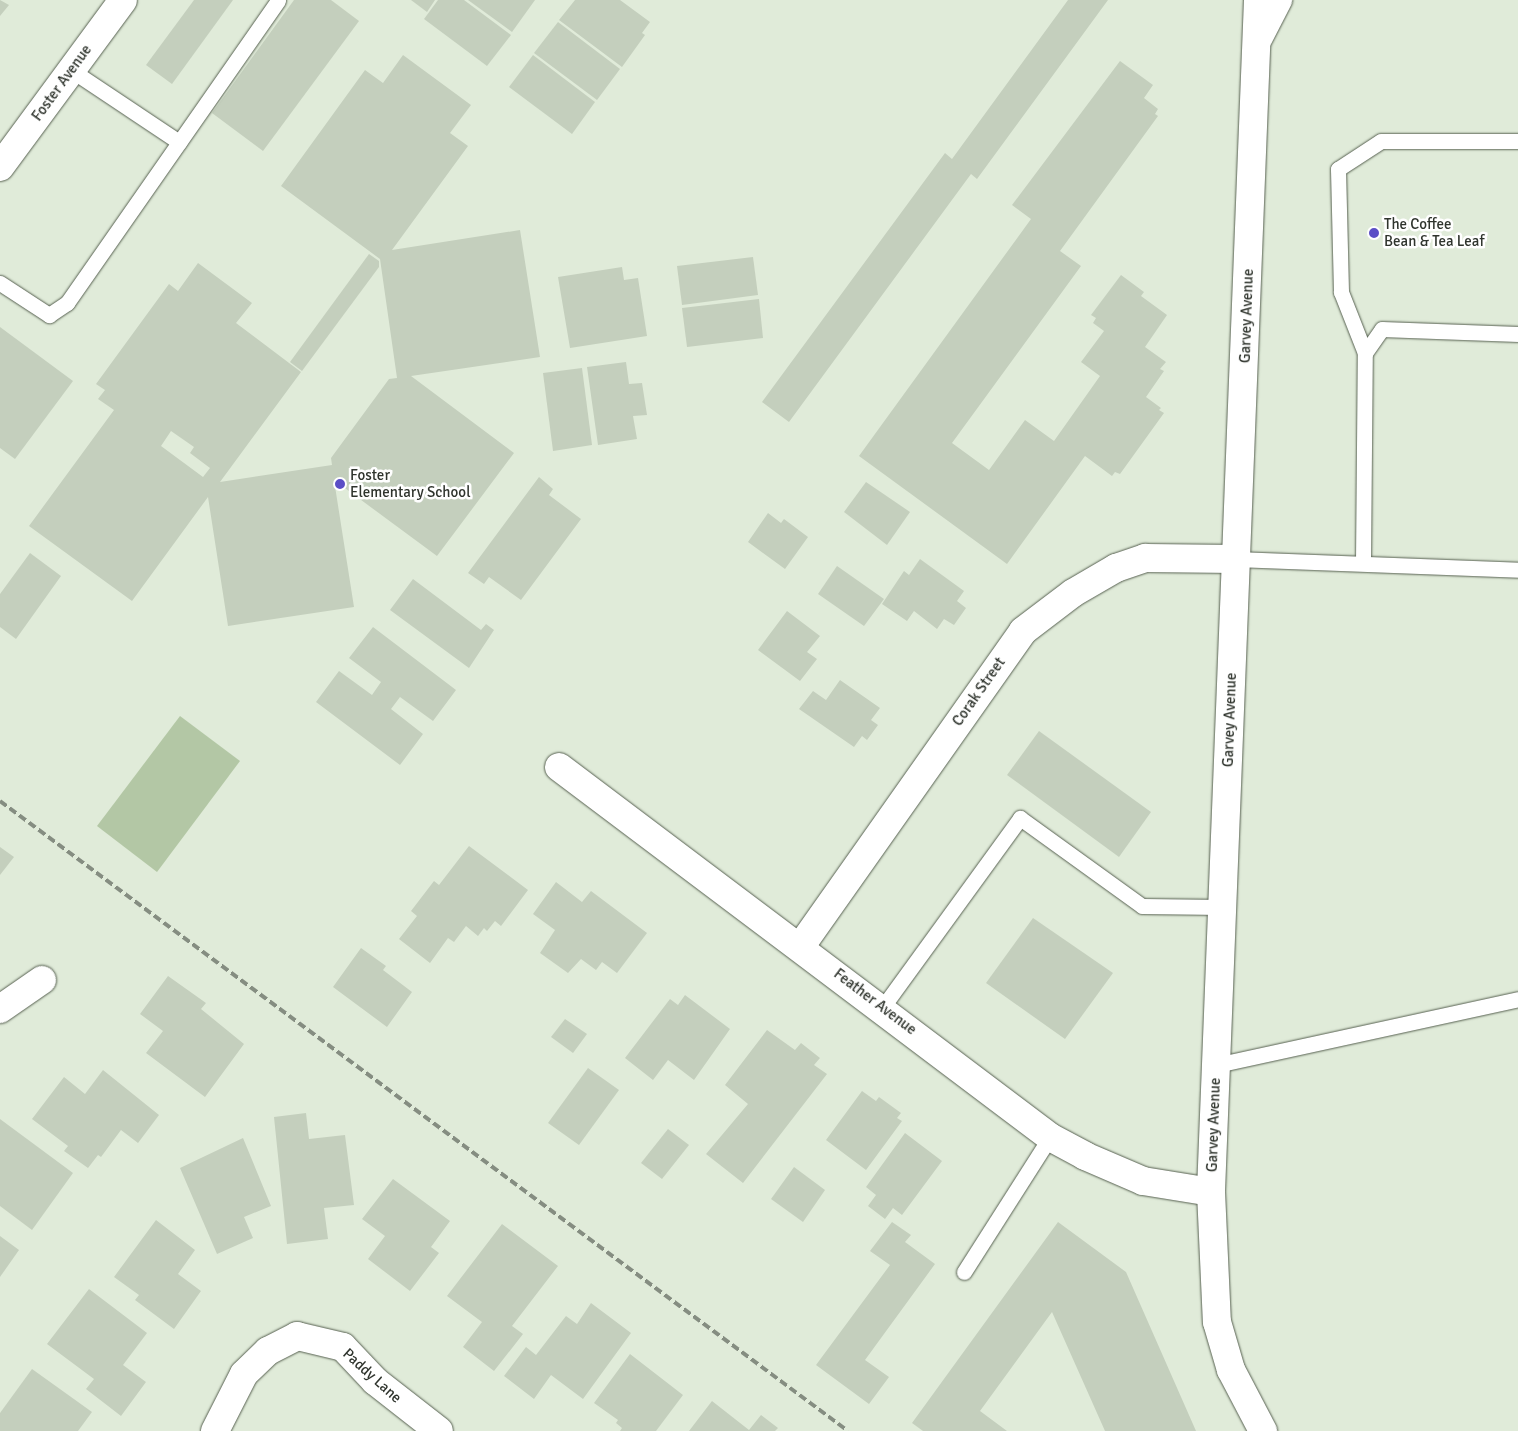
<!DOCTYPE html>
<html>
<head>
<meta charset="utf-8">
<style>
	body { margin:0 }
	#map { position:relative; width:1518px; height:1431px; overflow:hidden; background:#e0ebd9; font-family:Signika,sans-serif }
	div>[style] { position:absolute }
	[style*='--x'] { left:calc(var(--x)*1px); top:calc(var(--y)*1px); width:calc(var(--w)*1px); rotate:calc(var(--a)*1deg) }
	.green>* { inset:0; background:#b3c7a5 }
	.building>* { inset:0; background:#c4cfbd }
	.roads { filter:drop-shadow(0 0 1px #576151) drop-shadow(0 0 1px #576151) }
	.lane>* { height:15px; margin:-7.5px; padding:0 7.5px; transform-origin:7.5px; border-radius:7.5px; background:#fff }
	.street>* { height:28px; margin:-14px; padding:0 14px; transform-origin:14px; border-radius:14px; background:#fff }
	.secondary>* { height:28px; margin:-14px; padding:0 14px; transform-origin:14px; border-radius:14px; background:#fff }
	.highway>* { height:28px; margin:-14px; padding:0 14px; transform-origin:14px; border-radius:14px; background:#fff }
	.rail>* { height:4px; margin-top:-2px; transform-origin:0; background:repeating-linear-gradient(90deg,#858d81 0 8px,transparent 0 12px) }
	.dots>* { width:14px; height:14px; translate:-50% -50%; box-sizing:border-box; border:2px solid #fff; border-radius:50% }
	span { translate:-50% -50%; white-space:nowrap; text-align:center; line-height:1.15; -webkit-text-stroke:5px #fff; paint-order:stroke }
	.street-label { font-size:15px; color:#2f342d }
	.poi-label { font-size:15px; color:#2f342d }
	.left { translate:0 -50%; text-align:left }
</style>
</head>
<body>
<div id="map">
	<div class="green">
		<i style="clip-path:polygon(180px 716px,240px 761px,157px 872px,97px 826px)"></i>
	</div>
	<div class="building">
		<i style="clip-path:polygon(0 0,9px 5px,0 16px)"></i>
		<i style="clip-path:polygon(194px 0,233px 0,172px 84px,146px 65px)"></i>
		<i style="clip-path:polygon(294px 0,331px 0,359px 21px,263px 151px,212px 113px)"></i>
		<i style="clip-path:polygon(411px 0,435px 0,427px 12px)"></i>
		<i style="clip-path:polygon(438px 0,464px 0,511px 35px,487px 66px,424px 19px)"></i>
		<i style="clip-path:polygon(468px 0,535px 0,512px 32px)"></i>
		<i style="clip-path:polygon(575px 0,620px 0,650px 22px,642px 33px,645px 35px,622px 67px,559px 20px)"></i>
		<i style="clip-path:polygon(1068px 0,1108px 0,977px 179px,971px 174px,789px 422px,762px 402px,945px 153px,952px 159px)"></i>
		<i style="clip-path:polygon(558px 22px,620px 69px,597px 100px,534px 53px)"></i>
		<i style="clip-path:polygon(evenodd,403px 55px,471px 105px,450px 133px,468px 146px,392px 250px,520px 230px,540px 357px,411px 376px,514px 453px,437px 556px,334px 480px,354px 607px,228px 626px,208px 497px,132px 601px,29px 526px,114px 410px,98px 399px,105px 390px,96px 384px,169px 284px,178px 291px,198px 263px,252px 303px,236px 323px,301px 372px,220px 482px,332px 465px,331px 458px,389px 379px,397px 378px,380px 259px,281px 186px,365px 70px,383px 83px,403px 55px,171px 431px,194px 447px,190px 453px,210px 468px,203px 477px,161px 446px,171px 431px)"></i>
		<i style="clip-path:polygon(533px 55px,595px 102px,572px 134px,509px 87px)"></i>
		<i style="clip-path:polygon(1120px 61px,1153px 85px,1144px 98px,1158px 109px,1155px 114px,1158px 116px,1060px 251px,1081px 266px,952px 443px,989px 470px,1025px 420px,1054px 441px,1100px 376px,1081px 362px,1104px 331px,1093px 323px,1096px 318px,1091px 315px,1121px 275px,1144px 292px,1141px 296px,1167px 315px,1145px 347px,1166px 362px,1160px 369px,1164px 371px,1146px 397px,1161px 408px,1159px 410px,1164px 413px,1120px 474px,1115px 472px,1112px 476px,1085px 456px,1007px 564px,859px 456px,1031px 219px,1012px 205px)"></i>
		<i style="clip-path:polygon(369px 254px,379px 261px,379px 267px,302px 371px,290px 362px)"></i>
		<i style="clip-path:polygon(753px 257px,758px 295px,682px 305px,677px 266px)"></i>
		<i style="clip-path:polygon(622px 267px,624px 280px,638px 278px,647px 336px,570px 348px,558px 277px)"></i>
		<i style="clip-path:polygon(759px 299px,763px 338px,687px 347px,682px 308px)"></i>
		<i style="clip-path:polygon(0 327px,73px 381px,15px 459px,0 448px)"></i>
		<i style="clip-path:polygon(626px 362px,629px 384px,642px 383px,647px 415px,633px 416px,637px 439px,598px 445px,587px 367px)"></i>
		<i style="clip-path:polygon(582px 368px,592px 445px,553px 451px,543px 373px)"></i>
		<i style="clip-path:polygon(539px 477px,553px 489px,549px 495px,581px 519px,521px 600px,489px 577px,484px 584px,468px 573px)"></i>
		<i style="clip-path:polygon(866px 482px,910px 512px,887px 545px,844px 512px)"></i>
		<i style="clip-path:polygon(768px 513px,781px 523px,784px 519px,808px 537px,785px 569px,748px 542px)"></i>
		<i style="clip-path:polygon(30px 553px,61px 576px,16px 639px,0 627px,0 594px)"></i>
		<i style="clip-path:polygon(920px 559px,964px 591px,957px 601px,966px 608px,954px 625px,944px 619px,937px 629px,914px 611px,907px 621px,882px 604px,904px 571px,909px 575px)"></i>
		<i style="clip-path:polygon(837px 566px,884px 599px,864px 626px,818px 594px)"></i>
		<i style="clip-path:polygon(413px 579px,481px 630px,486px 624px,494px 630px,469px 668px,390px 610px)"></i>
		<i style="clip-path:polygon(787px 611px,820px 636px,807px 652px,817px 659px,800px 681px,758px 650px)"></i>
		<i style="clip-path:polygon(373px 627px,456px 690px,433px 721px,400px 697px,391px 709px,423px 734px,400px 765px,316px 702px,339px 671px,372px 695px,381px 682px,349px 658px)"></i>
		<i style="clip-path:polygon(840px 680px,880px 708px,871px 720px,878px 725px,867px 740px,862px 736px,854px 747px,799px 709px,813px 691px,826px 700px)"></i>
		<i style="clip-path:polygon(1039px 731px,1151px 812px,1119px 857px,1007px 775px)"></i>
		<i style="clip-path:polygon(469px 846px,528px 890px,501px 926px,495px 921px,487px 931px,484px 928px,478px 936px,466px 926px,454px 942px,448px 938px,430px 963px,399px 939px,417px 916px,411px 911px,434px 881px,439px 885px)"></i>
		<i style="clip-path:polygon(0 847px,14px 857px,0 875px)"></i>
		<i style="clip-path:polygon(556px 882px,582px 902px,591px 891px,647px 933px,617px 973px,602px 962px,596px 970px,581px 959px,568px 973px,540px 953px,555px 930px,533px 914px)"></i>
		<i style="clip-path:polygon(1033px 918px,1113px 973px,1065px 1039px,986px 983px)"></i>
		<i style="clip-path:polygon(361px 948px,386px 966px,383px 970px,412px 992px,387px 1027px,333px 987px)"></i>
		<i style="clip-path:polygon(168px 976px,206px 1003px,201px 1009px,244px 1044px,205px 1097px,146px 1053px,163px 1031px,140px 1014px)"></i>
		<i style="clip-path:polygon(685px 995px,730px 1029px,694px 1080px,668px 1060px,653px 1080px,625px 1058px,670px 999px,678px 1005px)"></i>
		<i style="clip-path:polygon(565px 1019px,587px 1034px,573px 1053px,551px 1037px)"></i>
		<i style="clip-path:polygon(767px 1030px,795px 1050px,801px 1043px,820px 1058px,814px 1065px,827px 1074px,743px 1183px,706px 1154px,748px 1104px,725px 1085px)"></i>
		<i style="clip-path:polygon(588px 1068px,619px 1090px,579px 1145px,548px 1123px)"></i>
		<i style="clip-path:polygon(103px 1070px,159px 1115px,138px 1143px,121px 1130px,101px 1157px,98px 1155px,88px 1168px,64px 1151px,68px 1146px,32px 1119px,64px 1077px,85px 1094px)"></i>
		<i style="clip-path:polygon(862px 1091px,876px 1101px,879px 1097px,901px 1113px,897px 1118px,902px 1121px,866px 1170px,826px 1140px)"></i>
		<i style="clip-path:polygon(306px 1113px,309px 1139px,345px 1135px,354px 1205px,324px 1208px,328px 1239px,287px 1244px,274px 1117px)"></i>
		<i style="clip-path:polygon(0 1119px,73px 1173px,32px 1230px,0 1206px)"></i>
		<i style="clip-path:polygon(668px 1129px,689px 1145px,662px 1179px,641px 1163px)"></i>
		<i style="clip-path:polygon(905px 1133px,942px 1161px,902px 1215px,893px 1208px,885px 1219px,868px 1206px,876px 1195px,866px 1187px)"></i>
		<i style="clip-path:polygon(243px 1138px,271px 1206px,244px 1217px,253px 1238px,217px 1254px,180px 1168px)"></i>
		<i style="clip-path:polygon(794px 1167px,825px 1190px,803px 1222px,771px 1199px)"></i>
		<i style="clip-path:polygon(393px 1179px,450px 1221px,431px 1247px,439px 1253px,410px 1291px,368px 1259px,385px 1236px,362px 1219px)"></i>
		<i style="clip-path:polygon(156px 1220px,195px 1250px,178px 1274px,201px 1291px,174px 1329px,135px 1300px,139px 1295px,114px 1277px)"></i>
		<i style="clip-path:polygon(892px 1222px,911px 1235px,905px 1242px,935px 1264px,865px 1360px,889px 1377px,869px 1404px,816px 1365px,890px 1265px,870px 1251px)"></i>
		<i style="clip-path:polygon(1058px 1222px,1126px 1272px,1196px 1431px,1105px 1431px,1052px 1312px,980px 1411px,1007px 1431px,923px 1431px,912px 1423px)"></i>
		<i style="clip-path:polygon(502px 1224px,558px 1266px,512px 1326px,523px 1334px,494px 1371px,463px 1347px,482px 1322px,447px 1296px)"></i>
		<i style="clip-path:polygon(0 1236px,19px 1250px,0 1277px)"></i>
		<i style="clip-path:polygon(89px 1289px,147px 1333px,123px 1365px,146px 1382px,121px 1416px,86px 1389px,94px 1379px,47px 1344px)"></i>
		<i style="clip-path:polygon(591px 1303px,631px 1333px,583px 1399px,551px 1375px,534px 1399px,504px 1376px,526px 1347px,536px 1355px,566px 1316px,577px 1324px)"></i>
		<i style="clip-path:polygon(630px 1354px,683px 1395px,656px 1431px,620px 1431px,622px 1428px,616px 1423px,618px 1420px,594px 1403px)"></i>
		<i style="clip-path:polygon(32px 1369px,92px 1412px,78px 1431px,0 1431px,0 1413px)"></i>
		<i style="clip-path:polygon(712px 1401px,749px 1430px,761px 1415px,778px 1428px,775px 1431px,689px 1431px)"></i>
	</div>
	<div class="roads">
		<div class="lane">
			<i style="--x:71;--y:70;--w:130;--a:33.7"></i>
			<i style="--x:0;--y:283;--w:59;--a:33.1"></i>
			<i style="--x:49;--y:315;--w:22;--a:-34"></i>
			<i style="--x:67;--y:303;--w:369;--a:-55.1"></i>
			<i style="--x:1365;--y:353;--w:66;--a:-111.5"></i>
			<i style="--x:1341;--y:292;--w:123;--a:-91.4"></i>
			<i style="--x:1338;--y:169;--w:51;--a:-33.1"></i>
			<i style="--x:1381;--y:141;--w:137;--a:0"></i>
			<i style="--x:1236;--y:559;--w:282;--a:2.2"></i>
			<i style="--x:1363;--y:562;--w:209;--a:-89.5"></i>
			<i style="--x:1365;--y:353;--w:29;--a:-55"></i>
			<i style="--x:1382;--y:329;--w:136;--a:2.1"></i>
			<i style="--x:882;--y:1008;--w:235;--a:-54"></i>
			<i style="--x:1020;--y:818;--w:150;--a:35.8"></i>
			<i style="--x:1142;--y:906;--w:81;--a:0.7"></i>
			<i style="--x:1216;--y:1065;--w:309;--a:-12.3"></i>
			<i style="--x:964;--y:1272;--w:160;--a:-57.5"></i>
		</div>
		<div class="street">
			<i style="--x:0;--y:167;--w:207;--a:-53.6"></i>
			<i style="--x:559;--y:767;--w:615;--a:37"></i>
			<i style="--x:1050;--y:1137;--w:40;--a:28"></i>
			<i style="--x:1085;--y:1156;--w:63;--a:23.3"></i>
			<i style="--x:1143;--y:1181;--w:69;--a:9.2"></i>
			<i style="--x:801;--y:946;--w:385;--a:-54.8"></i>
			<i style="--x:1023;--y:631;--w:63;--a:-37.2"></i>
			<i style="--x:1073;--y:593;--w:50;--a:-30.2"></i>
			<i style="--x:1116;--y:568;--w:31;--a:-19"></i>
			<i style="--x:1145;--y:558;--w:91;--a:0.6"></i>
			<i style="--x:0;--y:1009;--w:51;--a:-34.6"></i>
			<i style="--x:215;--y:1431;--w:64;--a:-63"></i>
			<i style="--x:244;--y:1374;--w:33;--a:-44"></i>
			<i style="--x:268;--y:1351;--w:33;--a:-27"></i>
			<i style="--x:297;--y:1336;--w:47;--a:13.4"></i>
			<i style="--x:343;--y:1347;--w:47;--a:46.7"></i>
			<i style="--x:375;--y:1381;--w:81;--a:38"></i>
		</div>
		<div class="secondary">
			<i style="--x:1258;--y:0;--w:1193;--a:92.26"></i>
			<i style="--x:1211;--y:1192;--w:130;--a:87.4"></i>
			<i style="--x:1217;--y:1322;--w:50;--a:73.7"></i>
			<i style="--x:1231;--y:1370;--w:69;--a:62.3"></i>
		</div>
		<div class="highway">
			<i style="--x:1259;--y:37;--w:42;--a:-62.8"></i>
		</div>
	</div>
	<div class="rail">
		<i style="--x:0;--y:801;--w:1056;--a:36.61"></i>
	</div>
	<div class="dots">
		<i style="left:1374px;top:233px;background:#5b4ec6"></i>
		<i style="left:340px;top:484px;background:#5b4ec6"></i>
	</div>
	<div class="street-label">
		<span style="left:62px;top:83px;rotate:-54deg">Foster Avenue</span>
		<span style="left:1247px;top:316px;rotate:-88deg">Garvey Avenue</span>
		<span style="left:979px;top:692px;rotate:-55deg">Corak Street</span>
		<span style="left:1230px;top:720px;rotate:-88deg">Garvey Avenue</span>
		<span style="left:875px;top:1002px;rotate:37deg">Feather Avenue</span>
		<span style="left:1214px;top:1125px;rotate:-88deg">Garvey Avenue</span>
		<span style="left:372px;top:1376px;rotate:42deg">Paddy Lane</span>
	</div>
	<div class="poi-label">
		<span class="left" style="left:1384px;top:233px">The Coffee<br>Bean &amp; Tea Leaf</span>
		<span class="left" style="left:350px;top:484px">Foster<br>Elementary School</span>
	</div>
</div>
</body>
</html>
